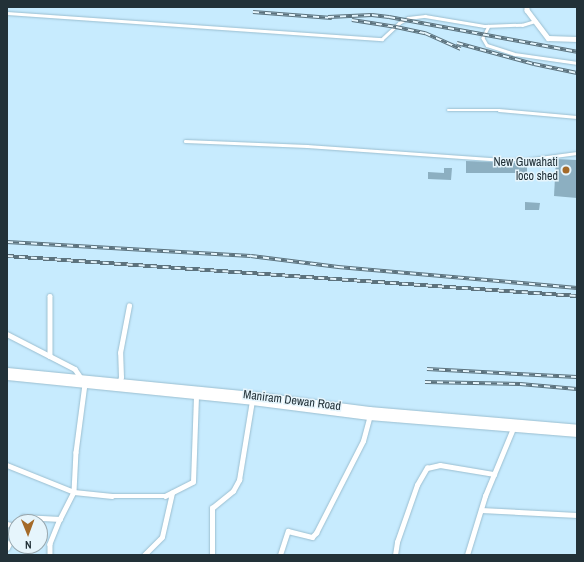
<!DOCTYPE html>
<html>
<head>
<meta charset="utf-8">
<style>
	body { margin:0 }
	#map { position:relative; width:584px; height:562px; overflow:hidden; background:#c7ebfe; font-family:"Archivo Narrow",sans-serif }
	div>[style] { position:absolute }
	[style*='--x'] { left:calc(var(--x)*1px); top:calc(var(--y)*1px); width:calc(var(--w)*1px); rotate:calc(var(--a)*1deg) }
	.building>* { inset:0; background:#8cafc1 }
	.roads { filter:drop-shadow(0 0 1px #9abed0) drop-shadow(0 0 1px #9abed0) }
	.lane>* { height:2.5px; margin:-1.25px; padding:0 1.25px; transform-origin:1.25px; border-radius:1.25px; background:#fff }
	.street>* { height:4.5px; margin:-2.25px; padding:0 2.25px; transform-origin:2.25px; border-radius:2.25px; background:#fff }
	.primary>* { height:7px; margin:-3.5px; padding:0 3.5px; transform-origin:3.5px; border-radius:3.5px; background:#fff }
	.rail>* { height:3.5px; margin-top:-1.75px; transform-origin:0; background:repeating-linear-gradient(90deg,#e6f5fc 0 6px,#5c727d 0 12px); box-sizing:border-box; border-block:1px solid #5c727d }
	.dots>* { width:11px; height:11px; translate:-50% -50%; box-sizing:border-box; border:2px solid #e6f5fc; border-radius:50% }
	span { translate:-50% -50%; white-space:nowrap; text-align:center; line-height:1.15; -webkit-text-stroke:3px #e6f5fc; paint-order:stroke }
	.poi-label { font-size:12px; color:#223138 }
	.right { translate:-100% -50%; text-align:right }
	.street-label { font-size:12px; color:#223138 }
	.frame { position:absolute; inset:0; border:8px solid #223138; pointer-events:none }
	.north { position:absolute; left:8px; top:514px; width:40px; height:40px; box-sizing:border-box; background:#e6f5fc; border:1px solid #98a7ae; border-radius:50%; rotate:179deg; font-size:11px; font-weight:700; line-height:16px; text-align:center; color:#223138 }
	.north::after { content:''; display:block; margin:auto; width:14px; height:18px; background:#a46a29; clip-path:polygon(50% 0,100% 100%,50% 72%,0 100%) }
</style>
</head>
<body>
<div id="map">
	<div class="building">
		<i style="clip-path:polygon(556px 159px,577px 160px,577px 198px,554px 196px)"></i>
		<i style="clip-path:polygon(466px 161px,527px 163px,527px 173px,466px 173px)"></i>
		<i style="clip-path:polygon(444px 168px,452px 168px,451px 180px,428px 179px,428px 172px,444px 173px)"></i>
		<i style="clip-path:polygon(525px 202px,540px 203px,539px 210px,525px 210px)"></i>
	</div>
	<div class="roads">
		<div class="lane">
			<i style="--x:7;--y:13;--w:376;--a:4"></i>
			<i style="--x:382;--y:39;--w:23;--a:-43"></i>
			<i style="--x:399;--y:23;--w:10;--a:-29"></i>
			<i style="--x:408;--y:18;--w:17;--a:-7"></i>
			<i style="--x:425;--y:16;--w:60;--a:9.6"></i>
			<i style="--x:484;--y:26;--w:38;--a:-2"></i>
			<i style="--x:522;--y:25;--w:14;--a:-17"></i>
			<i style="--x:489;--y:26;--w:13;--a:117"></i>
			<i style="--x:483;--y:38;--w:8;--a:60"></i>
			<i style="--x:487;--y:45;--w:28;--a:18"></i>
			<i style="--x:514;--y:54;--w:64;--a:8.1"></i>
			<i style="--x:448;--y:110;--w:51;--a:0"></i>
			<i style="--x:499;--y:110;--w:78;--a:5.1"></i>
			<i style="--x:185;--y:141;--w:122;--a:2.3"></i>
			<i style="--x:307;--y:146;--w:197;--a:4.1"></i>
			<i style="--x:504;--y:160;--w:21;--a:0"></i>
			<i style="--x:525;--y:160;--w:52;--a:-7.7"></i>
		</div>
		<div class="street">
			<i style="--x:527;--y:7;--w:3;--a:90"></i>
			<i style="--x:527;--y:10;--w:35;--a:53"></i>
			<i style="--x:548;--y:38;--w:29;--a:2"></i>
			<i style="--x:50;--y:296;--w:60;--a:90"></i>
			<i style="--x:7;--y:334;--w:76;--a:27.2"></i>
			<i style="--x:75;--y:369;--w:18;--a:56"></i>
			<i style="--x:85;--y:384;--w:69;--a:97.5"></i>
			<i style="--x:76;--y:452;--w:40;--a:92.9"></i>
			<i style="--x:74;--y:492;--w:30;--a:117"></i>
			<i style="--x:60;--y:519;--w:27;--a:112"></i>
			<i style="--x:50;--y:544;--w:11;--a:90"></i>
			<i style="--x:119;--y:384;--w:7;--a:-74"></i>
			<i style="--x:121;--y:377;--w:24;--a:-92"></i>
			<i style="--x:120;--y:353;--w:48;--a:-79.2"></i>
			<i style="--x:7;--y:465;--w:72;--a:21.9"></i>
			<i style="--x:74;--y:492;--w:38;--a:6"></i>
			<i style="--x:112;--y:496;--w:53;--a:0"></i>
			<i style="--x:165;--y:496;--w:31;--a:-27"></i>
			<i style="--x:193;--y:482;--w:88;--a:-88"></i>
			<i style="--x:481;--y:510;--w:96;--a:3"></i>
			<i style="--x:21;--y:522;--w:5;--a:-68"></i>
			<i style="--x:23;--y:517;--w:37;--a:3"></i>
			<i style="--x:7;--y:524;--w:9;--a:13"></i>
			<i style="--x:7;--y:548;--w:20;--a:-63"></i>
			<i style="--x:144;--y:555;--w:25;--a:-45"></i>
			<i style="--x:162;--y:537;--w:45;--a:-77.2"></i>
			<i style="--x:212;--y:555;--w:47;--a:-90"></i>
			<i style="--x:212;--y:508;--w:27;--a:-39"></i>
			<i style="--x:233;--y:491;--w:13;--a:-61"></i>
			<i style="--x:239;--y:480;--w:80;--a:-80.7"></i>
			<i style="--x:280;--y:555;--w:25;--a:-72"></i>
			<i style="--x:288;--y:531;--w:25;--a:14"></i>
			<i style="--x:312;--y:537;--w:6;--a:-45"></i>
			<i style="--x:316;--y:533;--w:103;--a:-62.9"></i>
			<i style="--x:363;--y:441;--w:28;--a:-75"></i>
			<i style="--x:395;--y:555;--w:13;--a:-81"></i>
			<i style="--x:397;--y:542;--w:60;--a:-70.7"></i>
			<i style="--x:417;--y:485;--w:20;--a:-60"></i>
			<i style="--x:427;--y:468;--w:13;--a:-13"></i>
			<i style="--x:440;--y:465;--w:55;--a:9.5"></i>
			<i style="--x:467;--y:555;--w:62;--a:-73"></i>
			<i style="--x:485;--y:496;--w:76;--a:-67.5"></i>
		</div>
		<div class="primary">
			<i style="--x:7;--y:371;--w:246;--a:5.6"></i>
			<i style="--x:252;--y:395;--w:118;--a:7.3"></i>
			<i style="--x:369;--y:410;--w:209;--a:4.9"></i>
			<i style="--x:7;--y:376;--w:246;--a:5.8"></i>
			<i style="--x:252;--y:401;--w:118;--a:7.3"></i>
			<i style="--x:369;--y:416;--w:209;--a:4.7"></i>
		</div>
	</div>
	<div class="rail">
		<i style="--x:253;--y:12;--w:79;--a:4.3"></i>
		<i style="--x:328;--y:17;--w:44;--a:-2.6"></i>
		<i style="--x:372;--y:15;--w:17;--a:7"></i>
		<i style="--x:389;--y:17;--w:191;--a:10.5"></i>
		<i style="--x:352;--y:20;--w:45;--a:9"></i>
		<i style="--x:396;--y:27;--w:30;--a:12"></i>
		<i style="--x:425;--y:33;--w:39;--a:24"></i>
		<i style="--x:457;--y:43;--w:80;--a:15.3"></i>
		<i style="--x:534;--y:64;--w:44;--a:11.8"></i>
		<i style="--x:7;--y:242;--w:244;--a:3.3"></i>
		<i style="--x:251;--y:256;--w:88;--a:7.2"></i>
		<i style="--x:338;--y:267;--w:240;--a:5"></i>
		<i style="--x:7;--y:256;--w:571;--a:4.01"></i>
		<i style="--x:427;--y:369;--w:150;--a:3.1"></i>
		<i style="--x:425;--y:382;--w:95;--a:1.2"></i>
		<i style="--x:520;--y:384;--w:57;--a:5"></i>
	</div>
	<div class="dots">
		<i style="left:566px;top:170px;background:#a46a29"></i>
	</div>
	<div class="poi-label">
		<span class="right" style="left:558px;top:170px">New Guwahati<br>loco shed</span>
	</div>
	<div class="street-label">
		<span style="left:292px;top:401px;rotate:7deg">Maniram Dewan Road</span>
	</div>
	<div class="frame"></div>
	<div class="north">N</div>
</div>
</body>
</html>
